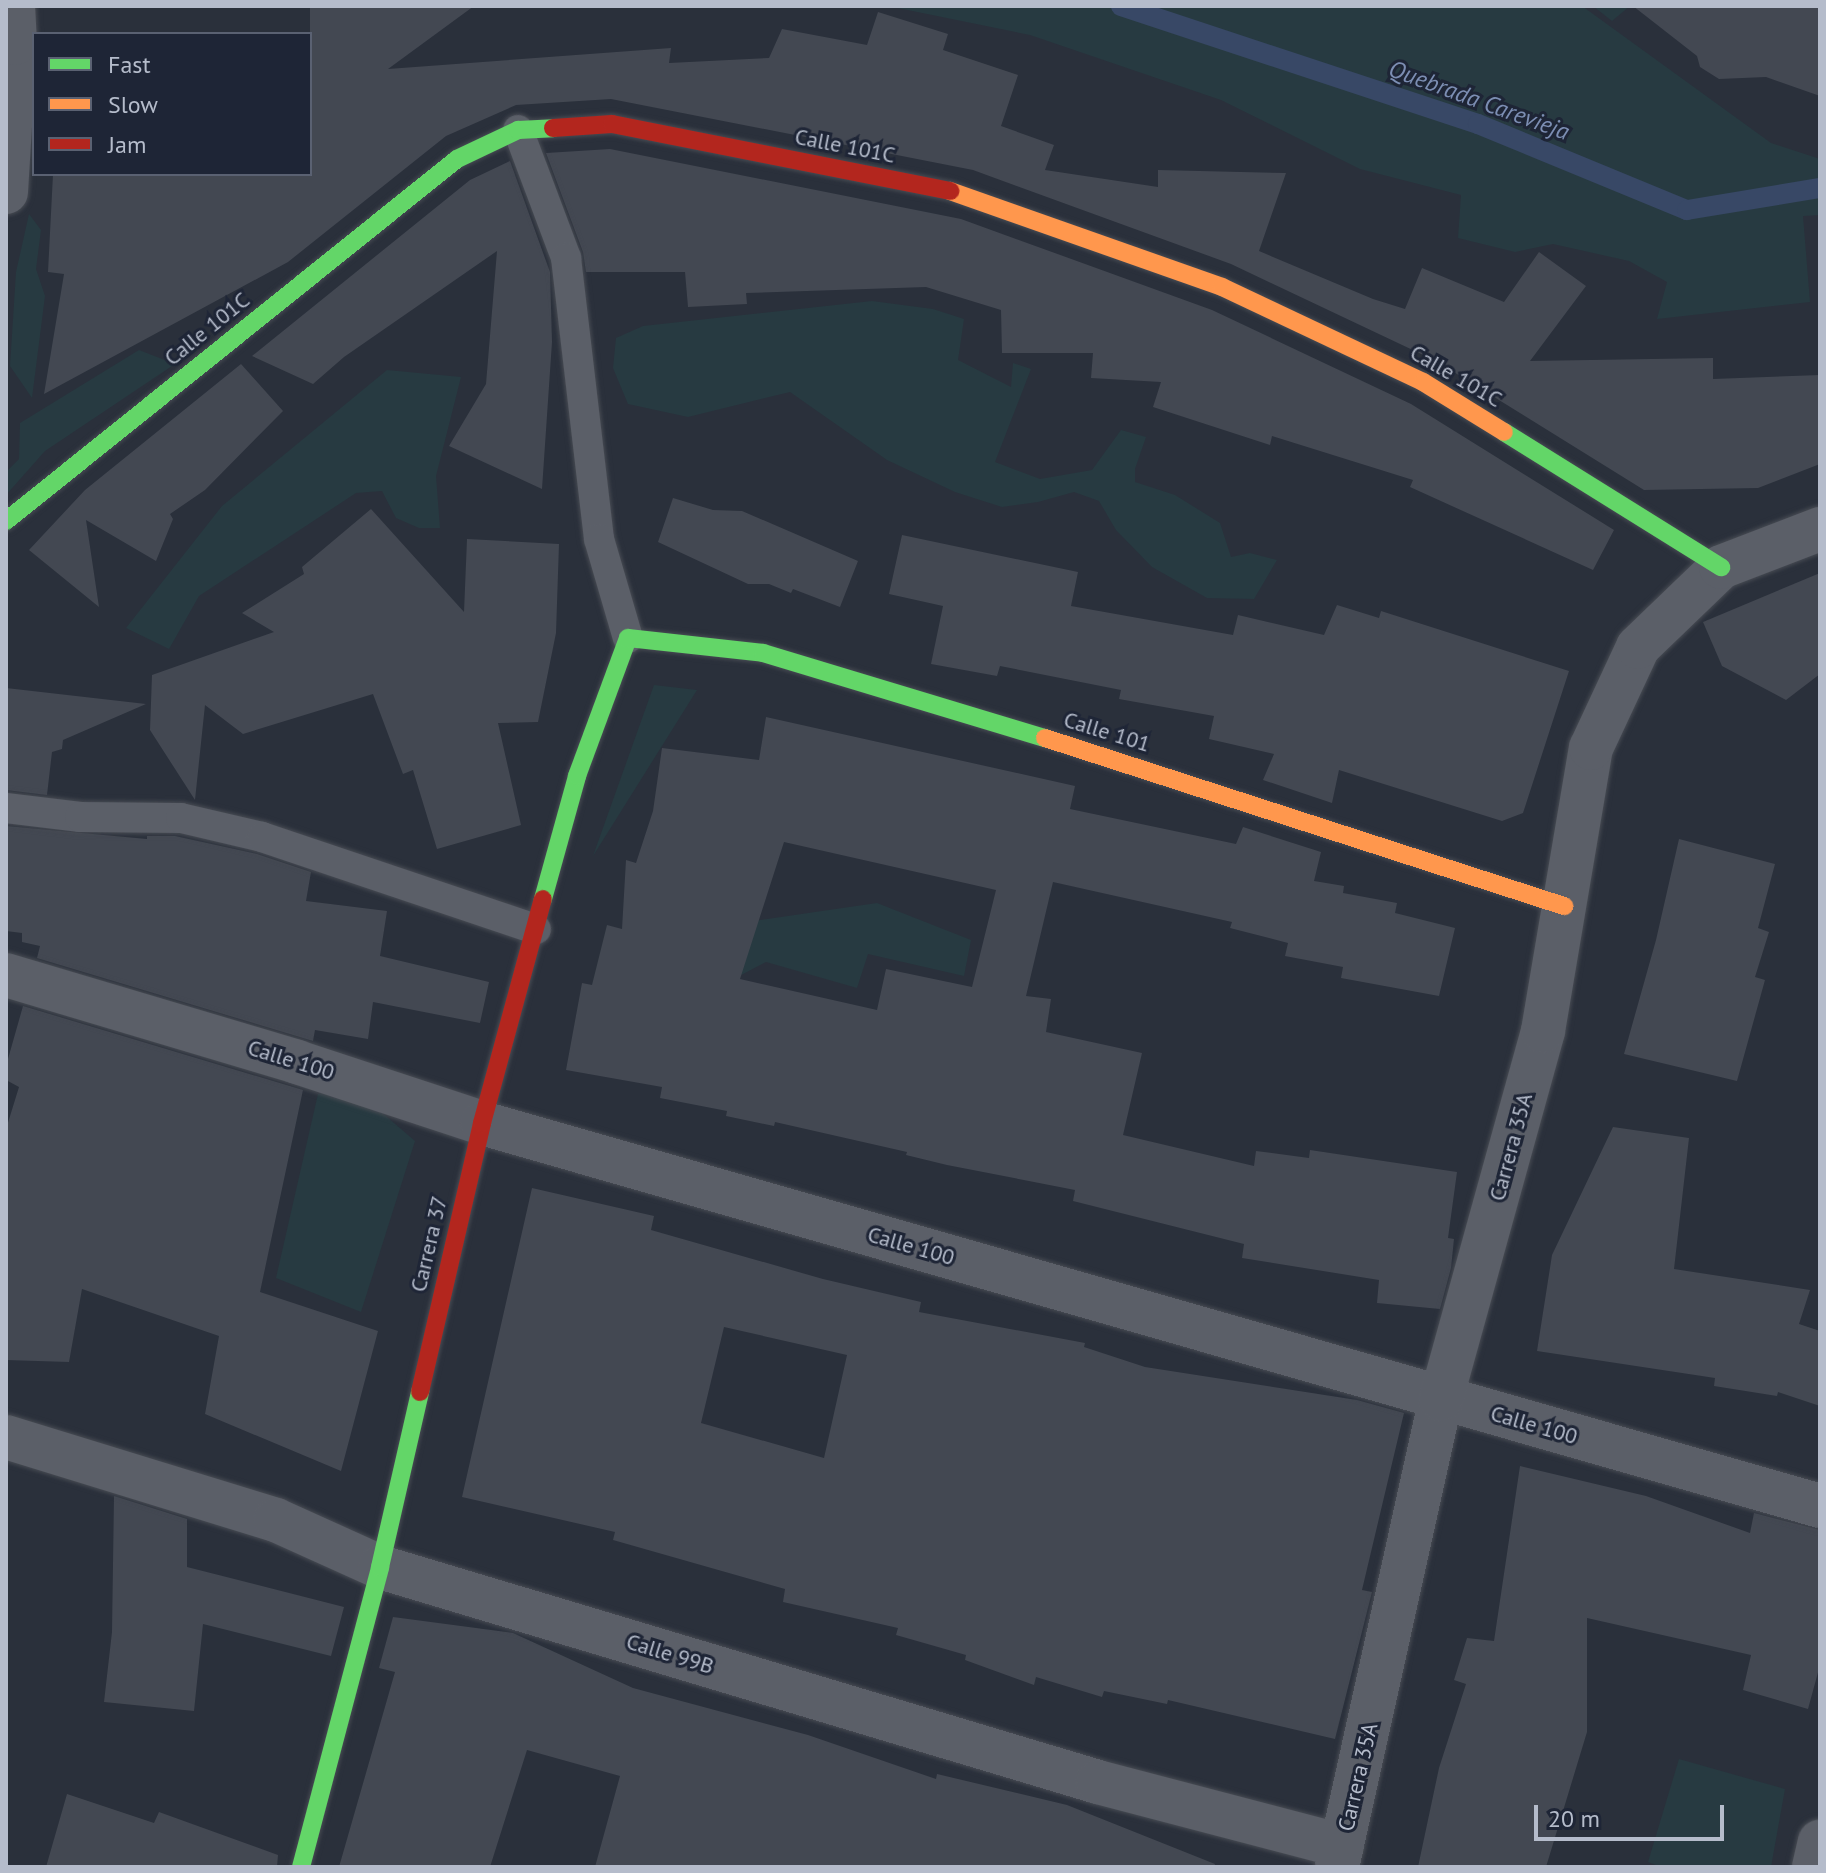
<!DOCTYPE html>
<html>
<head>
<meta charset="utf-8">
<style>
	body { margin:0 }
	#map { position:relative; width:1826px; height:1873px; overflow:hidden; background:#2a303b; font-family:"PT Sans",sans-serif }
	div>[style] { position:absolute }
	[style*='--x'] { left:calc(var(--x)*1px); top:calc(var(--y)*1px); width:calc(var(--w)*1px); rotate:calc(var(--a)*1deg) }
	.green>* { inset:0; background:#273a41 }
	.stream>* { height:20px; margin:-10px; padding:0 10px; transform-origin:10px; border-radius:10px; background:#384866 }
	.building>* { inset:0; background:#434852 }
	.roads { filter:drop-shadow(0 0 2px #474b53) drop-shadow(0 0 2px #474b53) }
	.lane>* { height:30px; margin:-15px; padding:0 15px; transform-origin:15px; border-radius:15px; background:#5b5f68 }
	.street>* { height:44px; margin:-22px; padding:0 22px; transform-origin:22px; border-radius:22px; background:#5b5f68 }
	.fast>* { height:18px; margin:-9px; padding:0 9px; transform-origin:9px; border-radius:9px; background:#63d668 }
	.slow>* { height:18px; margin:-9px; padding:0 9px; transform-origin:9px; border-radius:9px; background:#ff974d }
	.jam>* { height:18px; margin:-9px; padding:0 9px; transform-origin:9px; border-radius:9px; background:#b3261e }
	span { translate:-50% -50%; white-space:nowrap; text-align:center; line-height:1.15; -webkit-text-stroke:6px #1e2536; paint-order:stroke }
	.street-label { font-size:22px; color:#b5bccb }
	.water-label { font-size:24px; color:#7c8eb3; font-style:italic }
	.frame { position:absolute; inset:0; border:8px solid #b5bccb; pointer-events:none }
	.legend { position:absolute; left:32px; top:32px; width:280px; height:144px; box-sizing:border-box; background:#1e2536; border:2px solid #5a6172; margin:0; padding:10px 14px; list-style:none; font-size:24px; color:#b5bccb }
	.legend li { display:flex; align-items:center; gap:16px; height:40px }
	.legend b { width:40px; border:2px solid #5a6172 }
	.scale { position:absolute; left:1534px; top:1805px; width:190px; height:36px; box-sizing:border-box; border:4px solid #b5bccb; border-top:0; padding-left:10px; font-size:24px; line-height:28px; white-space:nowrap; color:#b5bccb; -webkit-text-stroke:6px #1e2536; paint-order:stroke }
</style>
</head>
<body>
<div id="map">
	<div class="green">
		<i style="clip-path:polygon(888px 6px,1582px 6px,1771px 143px,1820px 159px,1820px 215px,1803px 216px,1810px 302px,1657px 319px,1667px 282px,1629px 261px,1553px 244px,1515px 252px,1458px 238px,1461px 195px,1360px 169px,1221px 100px,1030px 35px)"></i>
		<i style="clip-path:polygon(1593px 6px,1630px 6px,1612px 21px)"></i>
		<i style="clip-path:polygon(29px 214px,41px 230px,36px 269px,45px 296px,32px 398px,10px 366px,16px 272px)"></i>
		<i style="clip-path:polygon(872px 301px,933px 309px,964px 319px,958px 360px,1011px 387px,1013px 363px,1031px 369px,995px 462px,1040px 479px,1092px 470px,1121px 430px,1146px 437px,1135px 469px,1135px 482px,1175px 495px,1220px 523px,1231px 557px,1250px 553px,1277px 560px,1254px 599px,1207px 598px,1152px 567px,1116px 530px,1099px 501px,1074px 492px,1038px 502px,1002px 507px,955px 492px,887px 460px,790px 392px,688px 417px,628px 404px,613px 368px,616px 338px,643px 326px)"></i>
		<i style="clip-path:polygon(139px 350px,175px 364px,45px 451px,6px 495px,6px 472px,19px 459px,20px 423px)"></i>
		<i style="clip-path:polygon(387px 370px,461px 377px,436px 476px,440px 528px,419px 528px,396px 518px,382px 491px,356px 493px,199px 596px,169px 649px,126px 628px,222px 506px)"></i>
		<i style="clip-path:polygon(654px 685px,697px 690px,593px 856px)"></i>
		<i style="clip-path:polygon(877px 903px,971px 940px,964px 976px,868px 954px,857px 988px,766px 962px,724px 984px,740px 923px)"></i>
		<i style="clip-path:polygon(351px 1086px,415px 1141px,361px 1312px,276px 1278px,318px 1094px)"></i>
		<i style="clip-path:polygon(1679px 1759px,1785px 1789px,1771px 1867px,1661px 1867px,1648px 1862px)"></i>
	</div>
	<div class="stream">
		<i style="--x:1121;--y:6;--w:376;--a:18.3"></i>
		<i style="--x:1478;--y:124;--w:226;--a:22.4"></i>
		<i style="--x:1687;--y:210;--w:135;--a:-9.4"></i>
	</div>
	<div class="building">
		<i style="clip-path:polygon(310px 6px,474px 6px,388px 69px,671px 48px,669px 63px,769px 58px,782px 29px,867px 45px,878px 12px,948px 34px,943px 50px,1018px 75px,1001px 126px,1054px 145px,1045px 170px,1158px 187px,1158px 170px,1286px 173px,1259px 251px,1373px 299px,1405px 309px,1422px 268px,1504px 302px,1539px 252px,1586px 286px,1530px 361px,1713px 358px,1713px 379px,1820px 375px,1820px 464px,1758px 488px,1644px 490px,1436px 361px,1231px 264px,973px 170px,611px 99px,516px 105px,446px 136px,288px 262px,44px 394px,64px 274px,48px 272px,53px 174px,310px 174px)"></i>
		<i style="clip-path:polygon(1633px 6px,1820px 6px,1820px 96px,1766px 77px,1719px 79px,1700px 67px,1697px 56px)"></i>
		<i style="clip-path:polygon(610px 149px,961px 219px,1212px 310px,1411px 404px,1614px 530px,1593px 570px,1410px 487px,1413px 480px,1272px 436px,1270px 445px,1153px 407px,1161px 382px,1091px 378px,1093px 353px,1002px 353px,1001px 310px,926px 287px,746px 293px,747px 304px,688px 307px,685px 272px,586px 272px,583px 252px,546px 153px)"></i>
		<i style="clip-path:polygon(510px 161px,550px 272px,552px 342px,542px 489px,449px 446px,486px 384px,497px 251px,344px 357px,313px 384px,252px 356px,470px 180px)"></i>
		<i style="clip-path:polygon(241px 364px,283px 411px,205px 490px,170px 514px,173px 519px,156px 561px,86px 520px,99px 607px,29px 550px,85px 490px)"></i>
		<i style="clip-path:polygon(673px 498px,713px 510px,742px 511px,858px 561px,840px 607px,793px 589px,791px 593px,769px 584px,748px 584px,658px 542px)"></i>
		<i style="clip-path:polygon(371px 509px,464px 612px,467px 539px,559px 544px,556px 633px,538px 722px,498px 723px,521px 825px,437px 849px,413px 770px,403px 774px,373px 694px,243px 734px,205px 705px,195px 800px,150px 730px,152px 675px,274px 632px,242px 613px,304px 574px,302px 567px)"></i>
		<i style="clip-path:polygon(902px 535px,1078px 572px,1071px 606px,1233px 635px,1238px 615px,1324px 635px,1337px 605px,1379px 618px,1381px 611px,1569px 671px,1523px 813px,1502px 821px,1339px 770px,1332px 803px,1263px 780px,1274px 754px,1209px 739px,1214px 716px,1119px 699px,1121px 690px,1000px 666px,997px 676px,931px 664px,943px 606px,889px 594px)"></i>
		<i style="clip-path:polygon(1820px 573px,1820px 674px,1786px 700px,1722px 666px,1703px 622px)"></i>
		<i style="clip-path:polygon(6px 688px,146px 704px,63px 740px,62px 749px,52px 752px,47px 795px,6px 790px)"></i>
		<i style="clip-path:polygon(evenodd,766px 717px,1075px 786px,1070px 809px,1236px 844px,1243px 827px,1321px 852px,1314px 881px,1344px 886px,1343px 893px,1397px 903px,1395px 913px,1455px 928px,1439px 996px,1341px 978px,1343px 967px,1285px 956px,1288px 943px,1230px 928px,1232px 922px,1053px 882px,1026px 996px,1051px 999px,1046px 1032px,1142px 1053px,1123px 1135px,1254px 1166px,1256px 1151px,1309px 1158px,1310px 1150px,1457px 1172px,1448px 1238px,1454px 1239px,1451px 1268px,1440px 1309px,1377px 1303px,1379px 1280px,1242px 1258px,1244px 1244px,1073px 1201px,1075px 1190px,947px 1165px,906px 1155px,907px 1152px,775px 1122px,774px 1126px,726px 1116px,727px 1111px,660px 1098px,662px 1087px,566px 1070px,582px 983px,592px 985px,607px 925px,622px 929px,626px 860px,636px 863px,653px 811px,662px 748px,759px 760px,766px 717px,784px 842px,996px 890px,972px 987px,886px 969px,877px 1010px,740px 979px,784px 842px)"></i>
		<i style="clip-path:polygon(6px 826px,147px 839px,147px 836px,175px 836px,257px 854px,311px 872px,306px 901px,387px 911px,380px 956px,489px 982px,480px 1023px,373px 1002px,368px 1039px,315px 1030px,313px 1041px,37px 958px,40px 946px,22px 942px,22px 933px,6px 931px)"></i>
		<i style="clip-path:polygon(1679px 839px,1775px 864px,1758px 928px,1769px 932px,1755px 977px,1765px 980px,1737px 1081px,1624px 1054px,1656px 940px)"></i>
		<i style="clip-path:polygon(23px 1006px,303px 1090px,260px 1292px,378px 1331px,341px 1471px,205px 1414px,219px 1336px,82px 1289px,69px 1362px,6px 1360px,6px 1129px,19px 1087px,6px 1080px,6px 1066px)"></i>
		<i style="clip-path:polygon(1613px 1127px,1689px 1138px,1674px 1269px,1810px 1290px,1799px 1324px,1820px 1331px,1820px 1406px,1778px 1392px,1777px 1396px,1714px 1386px,1715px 1378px,1537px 1351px,1552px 1255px)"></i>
		<i style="clip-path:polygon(evenodd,532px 1188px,654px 1216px,651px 1230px,823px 1279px,921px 1302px,919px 1312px,1085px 1343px,1084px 1347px,1145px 1367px,1357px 1400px,1404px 1413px,1362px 1590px,1372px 1592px,1335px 1739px,1168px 1700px,1167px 1704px,1104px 1691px,1102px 1697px,1036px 1677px,1034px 1685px,965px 1660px,966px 1655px,896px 1635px,898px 1628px,783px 1602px,785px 1589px,613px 1540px,615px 1532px,462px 1497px,532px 1188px,724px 1327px,847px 1355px,824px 1458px,701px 1423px,724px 1327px)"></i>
		<i style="clip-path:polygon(1520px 1466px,1646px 1496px,1750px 1533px,1754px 1513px,1820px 1530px,1820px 1665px,1808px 1709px,1743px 1690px,1751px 1655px,1587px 1618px,1587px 1732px,1546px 1867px,1418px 1867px,1439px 1768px,1466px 1684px,1454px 1680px,1467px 1638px,1494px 1641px)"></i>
		<i style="clip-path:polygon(114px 1496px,187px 1519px,187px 1567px,344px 1607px,331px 1656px,203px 1624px,194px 1711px,104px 1702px,112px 1632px)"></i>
		<i style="clip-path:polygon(393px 1617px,513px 1633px,633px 1688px,808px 1735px,936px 1779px,937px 1774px,1067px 1805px,1215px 1864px,1214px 1867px,595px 1867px,620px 1776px,527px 1750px,490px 1867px,339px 1867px,395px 1672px,379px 1668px)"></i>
		<i style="clip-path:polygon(67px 1794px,154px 1823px,159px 1812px,278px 1855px,277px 1867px,46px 1867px)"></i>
	</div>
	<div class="roads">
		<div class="lane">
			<i style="--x:518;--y:130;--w:137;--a:69.4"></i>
			<i style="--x:566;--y:258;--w:283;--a:83.3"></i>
			<i style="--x:599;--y:539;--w:103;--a:73.7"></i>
			<i style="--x:6;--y:808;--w:75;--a:6.9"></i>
			<i style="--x:80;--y:817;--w:101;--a:0.6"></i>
			<i style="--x:181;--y:818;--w:83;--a:13.2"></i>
			<i style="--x:262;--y:837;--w:289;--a:18.6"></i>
		</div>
		<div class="street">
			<i style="--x:6;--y:192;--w:149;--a:-86.5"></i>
			<i style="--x:15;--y:43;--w:37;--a:-93"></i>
			<i style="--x:6;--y:975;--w:304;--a:16.6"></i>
			<i style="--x:297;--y:1062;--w:195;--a:18.2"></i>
			<i style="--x:482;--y:1123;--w:1392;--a:15.97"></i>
			<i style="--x:6;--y:1437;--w:282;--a:17.1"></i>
			<i style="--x:276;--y:1520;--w:114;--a:24.3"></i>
			<i style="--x:380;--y:1567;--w:749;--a:16.67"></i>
			<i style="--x:1098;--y:1782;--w:252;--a:14.7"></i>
			<i style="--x:1337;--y:1867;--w:479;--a:-77.5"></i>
			<i style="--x:1441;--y:1399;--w:382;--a:-74.5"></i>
			<i style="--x:1543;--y:1031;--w:287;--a:-80.4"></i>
			<i style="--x:1591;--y:748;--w:111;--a:-65"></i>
			<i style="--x:1638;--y:647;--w:115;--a:-43.9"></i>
			<i style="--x:1721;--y:567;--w:106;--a:-21"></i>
			<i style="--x:1814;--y:1867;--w:26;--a:-77"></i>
		</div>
		<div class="fast">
			<i style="--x:1504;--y:432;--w:256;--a:31.9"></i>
			<i style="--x:6;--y:521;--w:578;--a:-38.75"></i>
			<i style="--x:457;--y:159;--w:68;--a:-25.4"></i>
			<i style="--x:518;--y:130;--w:35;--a:-3"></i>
			<i style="--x:543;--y:899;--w:128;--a:-74.5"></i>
			<i style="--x:577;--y:776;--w:147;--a:-69.7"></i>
			<i style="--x:628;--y:638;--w:136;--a:6.3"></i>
			<i style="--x:763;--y:653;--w:295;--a:16.8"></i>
			<i style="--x:301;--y:1867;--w:310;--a:-75.2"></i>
			<i style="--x:380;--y:1567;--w:180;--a:-77.1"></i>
		</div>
		<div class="slow">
			<i style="--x:950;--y:191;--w:288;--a:19.4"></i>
			<i style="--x:1222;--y:287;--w:222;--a:25.3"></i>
			<i style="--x:1423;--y:382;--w:95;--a:31.7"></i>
			<i style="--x:1045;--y:738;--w:546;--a:17.94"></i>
		</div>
		<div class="jam">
			<i style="--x:553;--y:128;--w:59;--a:-3.9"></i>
			<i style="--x:612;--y:124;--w:345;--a:11.2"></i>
			<i style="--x:420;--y:1392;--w:276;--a:-77"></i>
			<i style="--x:482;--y:1123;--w:232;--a:-74.8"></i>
		</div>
	</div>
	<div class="street-label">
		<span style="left:845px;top:146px;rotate:11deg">Calle 101C</span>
		<span style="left:207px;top:329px;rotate:-39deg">Calle 101C</span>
		<span style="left:1456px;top:376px;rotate:30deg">Calle 101C</span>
		<span style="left:1107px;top:732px;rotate:17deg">Calle 101</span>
		<span style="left:291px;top:1060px;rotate:17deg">Calle 100</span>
		<span style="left:1511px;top:1147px;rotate:-75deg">Carrera 35A</span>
		<span style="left:429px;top:1244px;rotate:-77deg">Carrera 37</span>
		<span style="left:911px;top:1246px;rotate:16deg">Calle 100</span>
		<span style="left:1534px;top:1425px;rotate:16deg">Calle 100</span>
		<span style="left:670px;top:1654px;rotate:17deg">Calle 99B</span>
		<span style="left:1358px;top:1777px;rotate:-77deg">Carrera 35A</span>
	</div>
	<div class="water-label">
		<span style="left:1479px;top:100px;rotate:20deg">Quebrada Carevieja</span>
	</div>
	<div class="frame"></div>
	<ul class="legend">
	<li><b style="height:10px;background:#63d668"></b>Fast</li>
	<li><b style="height:10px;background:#ff974d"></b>Slow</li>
	<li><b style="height:10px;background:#b3261e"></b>Jam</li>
	</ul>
	<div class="scale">20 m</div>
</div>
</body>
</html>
